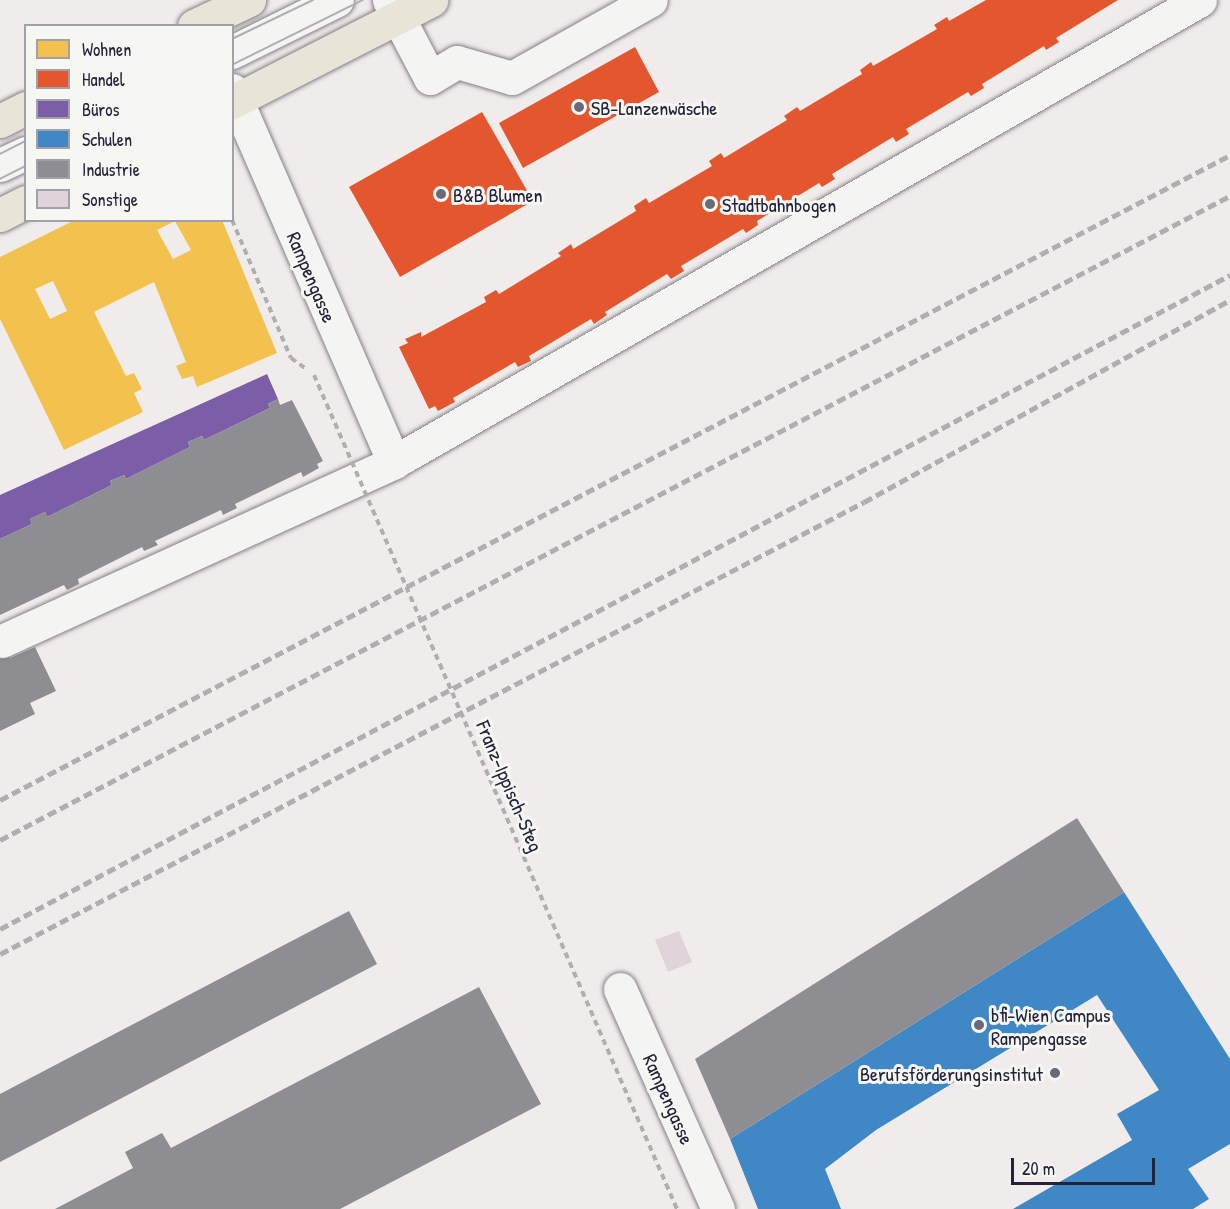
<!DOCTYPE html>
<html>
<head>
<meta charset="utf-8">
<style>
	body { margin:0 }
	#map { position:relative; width:1230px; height:1209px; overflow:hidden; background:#f1ecec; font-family:"Patrick Hand",sans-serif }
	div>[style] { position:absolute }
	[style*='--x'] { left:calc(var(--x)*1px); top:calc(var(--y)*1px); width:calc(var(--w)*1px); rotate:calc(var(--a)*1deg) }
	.homes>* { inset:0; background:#f2c14e }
	.shops>* { inset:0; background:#e4572e }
	.offices>* { inset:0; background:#7b5ea7 }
	.schools>* { inset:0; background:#3f88c5 }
	.industry>* { inset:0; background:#8d8d92 }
	.building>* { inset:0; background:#e0d3d9 }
	.path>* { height:4px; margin-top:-2px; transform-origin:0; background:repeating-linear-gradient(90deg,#b0afb0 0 6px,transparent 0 10.5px) }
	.roads { filter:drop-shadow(0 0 2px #848186) drop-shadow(0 0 2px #848186) }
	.minor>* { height:33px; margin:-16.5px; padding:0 16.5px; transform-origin:16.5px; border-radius:16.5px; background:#f4f4f2 }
	.major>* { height:33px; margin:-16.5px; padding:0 16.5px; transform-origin:16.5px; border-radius:16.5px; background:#e8e4d8 }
	.tram>* { height:1.5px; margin:-0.75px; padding:0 0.75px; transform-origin:0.75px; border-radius:0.75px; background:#b0afb0 }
	.rail>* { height:4.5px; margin-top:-2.25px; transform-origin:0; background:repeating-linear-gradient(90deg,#b0afb0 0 9px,transparent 0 13.5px) }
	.path-bridge>* { height:4px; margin-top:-2px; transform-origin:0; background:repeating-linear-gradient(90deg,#b0afb0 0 6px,transparent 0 10.5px) }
	.dots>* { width:16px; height:16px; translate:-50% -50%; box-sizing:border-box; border:3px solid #f6f6f2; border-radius:50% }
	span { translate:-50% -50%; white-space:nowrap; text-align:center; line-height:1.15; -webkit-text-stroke:6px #f6f6f2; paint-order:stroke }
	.poi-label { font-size:20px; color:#22223b }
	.left { translate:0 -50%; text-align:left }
	.right { translate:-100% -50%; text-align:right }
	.street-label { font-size:20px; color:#22223b }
	.legend { position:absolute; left:24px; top:24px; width:210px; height:198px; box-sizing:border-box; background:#f6f6f2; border:2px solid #a1a1a9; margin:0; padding:8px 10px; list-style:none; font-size:18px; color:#22223b }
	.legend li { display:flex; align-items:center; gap:12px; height:30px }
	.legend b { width:30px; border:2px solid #a1a1a9 }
	.scale { position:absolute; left:1011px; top:1158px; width:144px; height:27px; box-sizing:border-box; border:3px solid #22223b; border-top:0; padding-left:8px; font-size:18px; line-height:21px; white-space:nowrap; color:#22223b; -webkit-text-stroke:4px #f6f6f2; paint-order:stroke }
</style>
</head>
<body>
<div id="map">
	<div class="homes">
		<i style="clip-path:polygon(evenodd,75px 220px,222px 220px,277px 353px,197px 387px,193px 376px,182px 379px,176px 366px,186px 362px,154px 282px,94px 312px,126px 376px,134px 373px,142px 389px,134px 393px,143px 412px,64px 450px,0 319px,0 257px,75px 220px,175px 221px,191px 250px,173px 259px,157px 230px,175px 221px,75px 220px,53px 281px,67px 311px,50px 319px,35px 289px,53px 281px)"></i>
	</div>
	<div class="shops">
		<i style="clip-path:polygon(986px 0,1118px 0,1056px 38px,1059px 42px,1046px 50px,1044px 46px,982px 84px,984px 88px,971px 96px,968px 92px,906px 129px,909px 134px,896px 142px,893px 137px,832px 174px,835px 179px,822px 187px,819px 183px,757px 221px,758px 225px,746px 233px,743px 229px,681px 266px,684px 271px,671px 279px,667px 274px,605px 312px,607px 315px,594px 324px,591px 319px,529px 356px,531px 361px,518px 367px,515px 362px,453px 398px,455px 402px,438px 411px,435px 406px,429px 409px,399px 347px,408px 343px,405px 339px,421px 332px,421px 337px,486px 302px,484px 297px,496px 290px,499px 294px,561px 256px,558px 253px,571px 244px,573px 249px,636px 211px,634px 206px,646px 198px,649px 203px,712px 166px,709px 161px,721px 153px,724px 158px,787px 120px,784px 116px,797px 107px,800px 111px,862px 74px,860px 70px,871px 62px,873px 66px,937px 29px,934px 25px,947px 17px,949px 21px)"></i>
		<i style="clip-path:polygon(635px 47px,659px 92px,523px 168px,499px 123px)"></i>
		<i style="clip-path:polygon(482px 112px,533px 201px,400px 277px,349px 187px)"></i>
	</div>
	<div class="offices">
		<i style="clip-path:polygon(267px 374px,278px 399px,268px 404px,270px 408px,204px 440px,202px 436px,188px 442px,190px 447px,126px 479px,124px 475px,110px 481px,112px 485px,47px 517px,45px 512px,30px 519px,32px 524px,0 539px,0 495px)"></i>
	</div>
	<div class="schools">
		<i style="clip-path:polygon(1124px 892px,1230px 1059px,1230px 1144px,1188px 1169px,1209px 1199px,1193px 1209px,1013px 1209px,1132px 1140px,1117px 1114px,1159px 1090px,1097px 995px,876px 1130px,825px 1169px,841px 1209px,758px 1209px,730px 1139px)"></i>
	</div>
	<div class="industry">
		<i style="clip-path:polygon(278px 399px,280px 405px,292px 400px,323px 461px,317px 464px,319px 468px,303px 477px,301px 472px,235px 504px,237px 508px,223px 515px,221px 510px,155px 541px,158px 545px,144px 551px,142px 547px,78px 579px,79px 584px,67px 590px,64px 585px,0 615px,0 539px,32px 524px,30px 519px,45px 512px,47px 517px,112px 485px,110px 481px,124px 475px,126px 479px,190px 447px,188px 442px,202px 436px,204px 440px,270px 408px,268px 404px)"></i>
		<i style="clip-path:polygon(0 638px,10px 658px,35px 647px,56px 691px,30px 703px,35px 714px,0 731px)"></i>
		<i style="clip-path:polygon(1077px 818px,1124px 892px,730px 1139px,695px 1059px)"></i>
		<i style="clip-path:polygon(349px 911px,377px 964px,0 1162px,0 1094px)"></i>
		<i style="clip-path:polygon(479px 987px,541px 1104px,340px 1209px,55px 1209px,133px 1168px,125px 1152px,162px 1133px,171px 1148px)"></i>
	</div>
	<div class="building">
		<i style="clip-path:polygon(679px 931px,692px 962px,668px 972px,655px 940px)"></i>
	</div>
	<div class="path">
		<i style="--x:232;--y:220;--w:150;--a:66.9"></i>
		<i style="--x:291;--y:358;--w:17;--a:36"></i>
	</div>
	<div class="roads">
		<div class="minor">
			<i style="--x:389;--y:0;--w:88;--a:62.3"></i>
			<i style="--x:430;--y:78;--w:31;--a:-31"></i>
			<i style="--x:457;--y:62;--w:57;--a:16.2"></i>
			<i style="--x:512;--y:78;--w:159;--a:-29.3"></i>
			<i style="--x:232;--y:52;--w:117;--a:-26.3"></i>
			<i style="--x:232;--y:90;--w:406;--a:66.5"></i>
			<i style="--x:0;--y:165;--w:29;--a:-25"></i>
			<i style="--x:2;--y:641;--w:431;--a:-24.5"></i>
			<i style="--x:394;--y:462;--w:929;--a:-29.82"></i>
			<i style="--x:620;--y:989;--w:241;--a:66"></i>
		</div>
		<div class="major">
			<i style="--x:194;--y:26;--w:61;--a:-25.3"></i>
			<i style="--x:232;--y:102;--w:224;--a:-27.1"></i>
			<i style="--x:0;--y:121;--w:29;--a:-27"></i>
			<i style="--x:0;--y:215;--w:29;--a:-27"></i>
		</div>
	</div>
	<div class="tram">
		<i style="--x:232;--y:39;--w:90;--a:-25.7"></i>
		<i style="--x:232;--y:65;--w:146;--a:-26.4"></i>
		<i style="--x:0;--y:154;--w:29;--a:-27"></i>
		<i style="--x:0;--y:179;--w:29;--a:-27"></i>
	</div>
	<div class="rail">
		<i style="--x:0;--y:800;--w:1389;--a:-27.67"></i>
		<i style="--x:0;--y:840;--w:1388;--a:-27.64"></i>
		<i style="--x:0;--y:929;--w:1393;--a:-28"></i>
		<i style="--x:0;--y:954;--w:975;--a:-27.62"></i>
		<i style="--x:864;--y:502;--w:418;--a:-28.9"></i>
	</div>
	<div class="path-bridge">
		<i style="--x:314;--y:375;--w:910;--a:66.48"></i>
	</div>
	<div class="dots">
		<i style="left:579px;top:107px;background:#6a6979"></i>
		<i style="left:441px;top:194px;background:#6a6979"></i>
		<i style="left:710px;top:204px;background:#6a6979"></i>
		<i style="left:979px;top:1025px;background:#6a6979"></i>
		<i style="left:1055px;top:1073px;background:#6a6979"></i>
	</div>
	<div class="poi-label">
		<span class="left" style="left:591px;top:107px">SB-Lanzenwäsche</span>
		<span class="left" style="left:453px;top:194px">B&amp;B Blumen</span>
		<span class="left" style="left:722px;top:204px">Stadtbahnbogen</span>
		<span class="left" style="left:991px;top:1026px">bfi-Wien Campus<br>Rampengasse</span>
		<span class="right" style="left:1043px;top:1073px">Berufsförderungsinstitut</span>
	</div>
	<div class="street-label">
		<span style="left:312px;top:277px;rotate:67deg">Rampengasse</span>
		<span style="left:510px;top:786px;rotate:67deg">Franz-Ippisch-Steg</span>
		<span style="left:669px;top:1099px;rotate:66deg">Rampengasse</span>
	</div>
	<ul class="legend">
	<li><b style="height:16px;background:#f2c14e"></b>Wohnen</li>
	<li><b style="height:16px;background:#e4572e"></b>Handel</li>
	<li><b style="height:16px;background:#7b5ea7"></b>Büros</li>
	<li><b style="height:16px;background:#3f88c5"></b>Schulen</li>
	<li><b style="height:16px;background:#8d8d92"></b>Industrie</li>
	<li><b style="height:16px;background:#e0d3d9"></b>Sonstige</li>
	</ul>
	<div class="scale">20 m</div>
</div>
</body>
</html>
